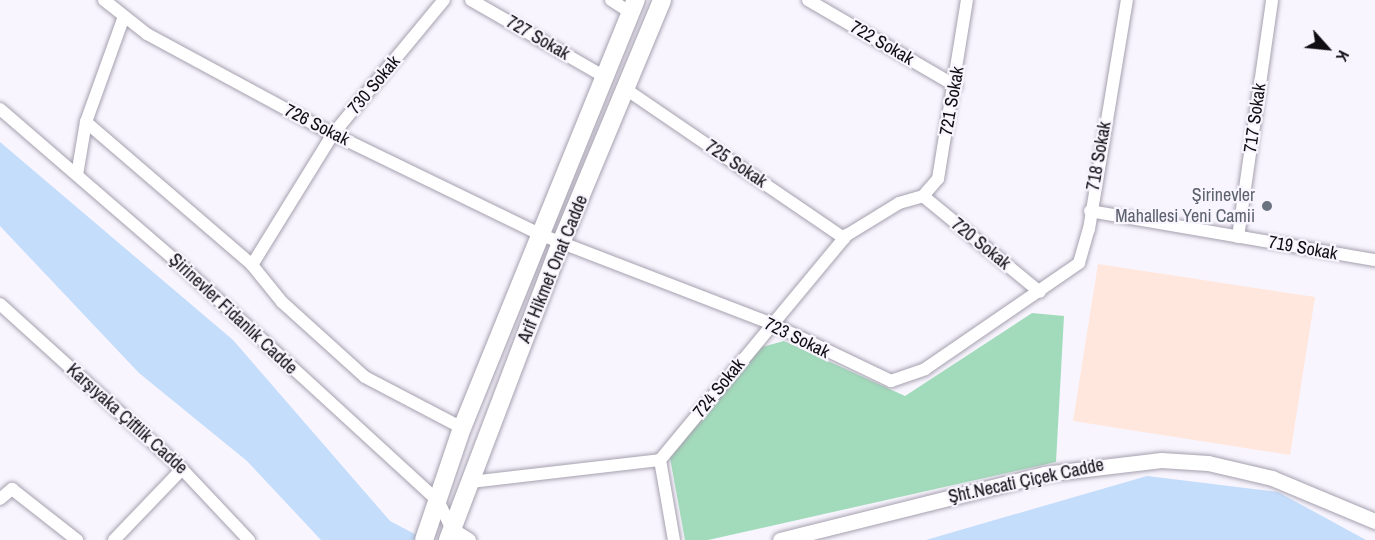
<!DOCTYPE html>
<html>
<head>
<meta charset="utf-8">
<style>
	body { margin:0 }
	#map { position:relative; width:1375px; height:540px; overflow:hidden; background:#f8f5fe; font-family:"Archivo Narrow",sans-serif }
	div>[style] { position:absolute }
	[style*='--x'] { left:calc(var(--x)*1px); top:calc(var(--y)*1px); width:calc(var(--w)*1px); rotate:calc(var(--a)*1deg) }
	.commercial>* { inset:0; background:#ffe7dd }
	.green>* { inset:0; background:#a2dbbb }
	.water>* { inset:0; background:#c3ddfb }
	.roads { filter:drop-shadow(0 0 2px #a5a0ae) drop-shadow(0 0 2px #a5a0ae) }
	.minor>* { height:12px; margin:-6px; padding:0 6px; transform-origin:6px; border-radius:6px; background:#fff }
	.tertiary>* { height:15px; margin:-7.5px; padding:0 7.5px; transform-origin:7.5px; border-radius:7.5px; background:#fff }
	.primary>* { height:18px; margin:-9px; padding:0 9px; transform-origin:9px; border-radius:9px; background:#fff }
	.dots>* { width:16px; height:16px; translate:-50% -50%; box-sizing:border-box; border:3px solid #f8f5fe; border-radius:50% }
	span { translate:-50% -50%; white-space:nowrap; text-align:center; line-height:1.15; -webkit-text-stroke:4.5px #f8f5fe; paint-order:stroke }
	.street-label { font-size:18px; color:#100e13 }
	.worship-label { font-size:18px; color:#5b616d }
	.right { translate:-100% -50%; text-align:right }
	.north { position:absolute; left:1297px; top:18px; width:60px; height:60px; -webkit-text-stroke:4px #f8f5fe; paint-order:stroke; rotate:117deg; font-size:16px; font-weight:700; line-height:24px; text-align:center; color:#100e13 }
	.north::after { content:''; display:block; margin:auto; width:21px; height:27px; background:#100e13; clip-path:polygon(50% 0,100% 100%,50% 72%,0 100%) }
</style>
</head>
<body>
<div id="map">
	<div class="commercial">
		<i style="clip-path:polygon(1098px 264px,1315px 297px,1290px 455px,1073px 421px)"></i>
	</div>
	<div class="green">
		<i style="clip-path:polygon(1032px 313px,1064px 316px,1056px 462px,708px 540px,685px 540px,670px 458px,762px 347px,784px 341px,905px 396px)"></i>
	</div>
	<div class="water">
		<i style="clip-path:polygon(0 142px,233px 340px,390px 521px,426px 540px,321px 540px,247px 461px,139px 373px,0 226px)"></i>
		<i style="clip-path:polygon(1147px 476px,1278px 492px,1366px 540px,926px 540px)"></i>
	</div>
	<div class="roads">
		<div class="minor">
			<i style="--x:104;--y:0;--w:55;--a:38.3"></i>
			<i style="--x:147;--y:34;--w:193;--a:28.4"></i>
			<i style="--x:317;--y:126;--w:247;--a:25.9"></i>
			<i style="--x:539;--y:234;--w:250;--a:21.1"></i>
			<i style="--x:772;--y:324;--w:132;--a:25.6"></i>
			<i style="--x:891;--y:381;--w:36;--a:-19"></i>
			<i style="--x:925;--y:369;--w:187;--a:-34.5"></i>
			<i style="--x:1079;--y:263;--w:35;--a:-74"></i>
			<i style="--x:1089;--y:229;--w:232;--a:-80.6"></i>
			<i style="--x:471;--y:0;--w:155;--a:29.9"></i>
			<i style="--x:611;--y:0;--w:24;--a:33"></i>
			<i style="--x:808;--y:0;--w:171;--a:30.2"></i>
			<i style="--x:627;--y:90;--w:263;--a:34.3"></i>
			<i style="--x:0;--y:109;--w:230;--a:40.8"></i>
			<i style="--x:174;--y:259;--w:360;--a:42.5"></i>
			<i style="--x:439;--y:502;--w:31;--a:65"></i>
			<i style="--x:86;--y:122;--w:219;--a:40.7"></i>
			<i style="--x:252;--y:265;--w:48;--a:51"></i>
			<i style="--x:282;--y:302;--w:112;--a:42.1"></i>
			<i style="--x:365;--y:377;--w:110;--a:27.7"></i>
			<i style="--x:77;--y:175;--w:54;--a:-80.4"></i>
			<i style="--x:86;--y:122;--w:109;--a:-70.2"></i>
			<i style="--x:923;--y:196;--w:23;--a:-49"></i>
			<i style="--x:938;--y:179;--w:181;--a:-80.8"></i>
			<i style="--x:923;--y:196;--w:151;--a:39.4"></i>
			<i style="--x:1090;--y:211;--w:289;--a:9.8"></i>
			<i style="--x:1238;--y:237;--w:239;--a:-81.8"></i>
			<i style="--x:252;--y:265;--w:154;--a:-58.3"></i>
			<i style="--x:333;--y:134;--w:174;--a:-50.4"></i>
			<i style="--x:0;--y:304;--w:246;--a:42.2"></i>
			<i style="--x:182;--y:469;--w:98;--a:46.7"></i>
			<i style="--x:660;--y:460;--w:81;--a:80.1"></i>
			<i style="--x:470;--y:482;--w:191;--a:-6.6"></i>
			<i style="--x:660;--y:460;--w:293;--a:-50.3"></i>
			<i style="--x:847;--y:235;--w:61;--a:-31.6"></i>
			<i style="--x:899;--y:203;--w:25;--a:-16"></i>
			<i style="--x:0;--y:499;--w:16;--a:-40"></i>
			<i style="--x:12;--y:489;--w:83;--a:38.1"></i>
			<i style="--x:114;--y:540;--w:98;--a:-46.2"></i>
		</div>
		<div class="tertiary">
			<i style="--x:452;--y:530;--w:19;--a:32"></i>
			<i style="--x:780;--y:540;--w:272;--a:-14"></i>
			<i style="--x:1044;--y:474;--w:118;--a:-6.8"></i>
			<i style="--x:1161;--y:460;--w:47;--a:3.7"></i>
			<i style="--x:1208;--y:463;--w:66;--a:13.2"></i>
			<i style="--x:1272;--y:478;--w:112;--a:22.7"></i>
		</div>
		<div class="primary">
			<i style="--x:424;--y:540;--w:118;--a:-71.3"></i>
			<i style="--x:462;--y:428;--w:462;--a:-67.9"></i>
			<i style="--x:448;--y:540;--w:318;--a:-69.2"></i>
			<i style="--x:561;--y:243;--w:263;--a:-67.4"></i>
		</div>
	</div>
	<div class="dots">
		<i style="left:1267px;top:206px;background:#6b7280"></i>
	</div>
	<div class="street-label">
		<span style="left:538px;top:38px;rotate:30deg">727 Sokak</span>
		<span style="left:882px;top:43px;rotate:30deg">722 Sokak</span>
		<span style="left:374px;top:85px;rotate:-50deg">730 Sokak</span>
		<span style="left:952px;top:101px;rotate:-80deg">721 Sokak</span>
		<span style="left:1255px;top:118px;rotate:-82deg">717 Sokak</span>
		<span style="left:317px;top:125px;rotate:27deg">726 Sokak</span>
		<span style="left:1099px;top:156px;rotate:-80deg">718 Sokak</span>
		<span style="left:736px;top:164px;rotate:34deg">725 Sokak</span>
		<span style="left:981px;top:244px;rotate:39deg">720 Sokak</span>
		<span style="left:1303px;top:248px;rotate:10deg">719 Sokak</span>
		<span style="left:553px;top:269px;rotate:-68deg">Arif Hikmet Onat Cadde</span>
		<span style="left:233px;top:314px;rotate:43deg">Şirinevler Fidanlık Cadde</span>
		<span style="left:797px;top:338px;rotate:26deg">723 Sokak</span>
		<span style="left:719px;top:388px;rotate:-51deg">724 Sokak</span>
		<span style="left:127px;top:419px;rotate:42deg">Karşıyaka Çiftlik Cadde</span>
		<span style="left:1026px;top:481px;rotate:-12deg">Şht.Necati Çiçek Cadde</span>
	</div>
	<div class="worship-label">
		<span class="right" style="left:1255px;top:206px">Şirinevler<br>Mahallesi Yeni Camii</span>
	</div>
	<div class="north">K</div>
</div>
</body>
</html>
